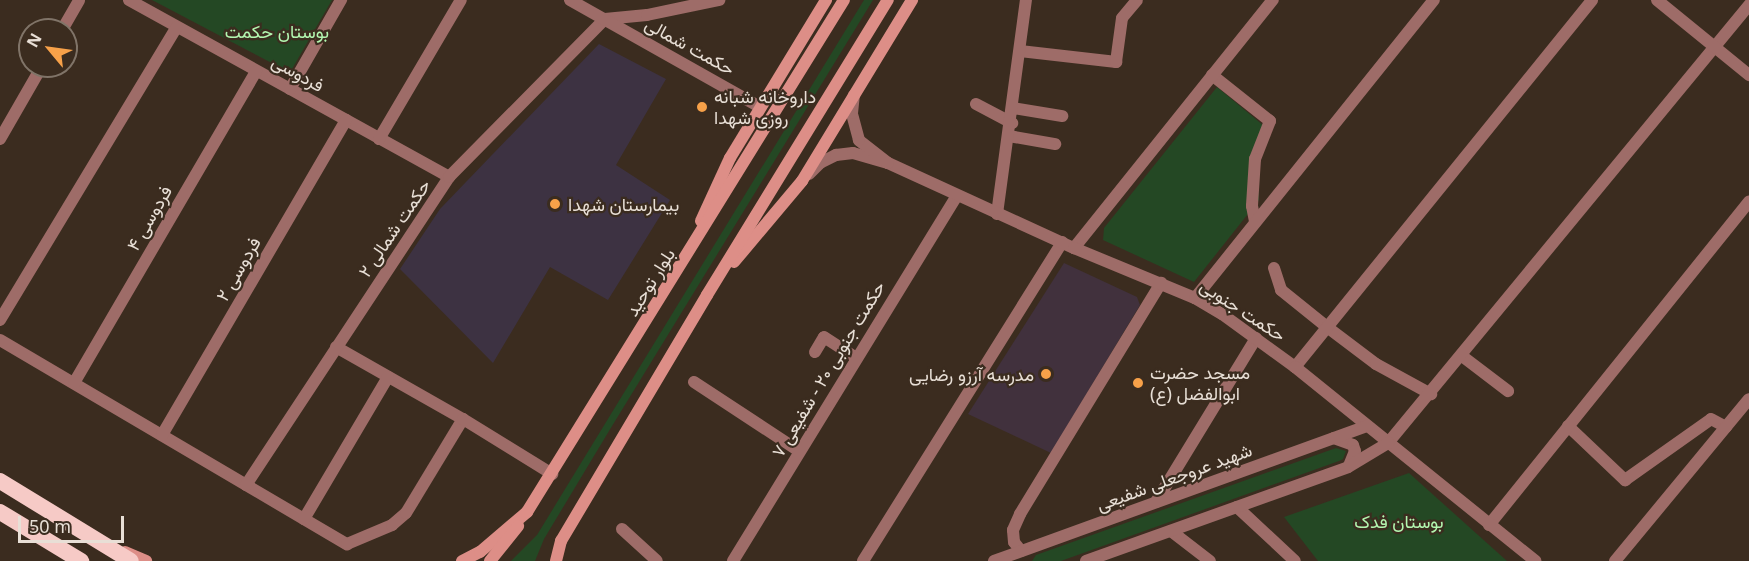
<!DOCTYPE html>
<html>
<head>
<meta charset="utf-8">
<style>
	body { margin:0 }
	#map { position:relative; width:1749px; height:561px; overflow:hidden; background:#3b2c1f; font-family:"Noto Sans",Vazirmatn,sans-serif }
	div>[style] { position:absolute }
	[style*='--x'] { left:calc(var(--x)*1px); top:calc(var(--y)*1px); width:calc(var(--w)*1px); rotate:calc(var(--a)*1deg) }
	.education>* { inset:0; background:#41313d }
	.medical>* { inset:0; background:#3d3242 }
	.green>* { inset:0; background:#244824 }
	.minor>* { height:12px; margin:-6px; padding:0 6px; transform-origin:6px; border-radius:6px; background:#9e6c68 }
	.tertiary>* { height:12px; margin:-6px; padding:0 6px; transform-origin:6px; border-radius:6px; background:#9e6c68 }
	.secondary>* { height:12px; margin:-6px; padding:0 6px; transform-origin:6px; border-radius:6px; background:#dd8e87 }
	.trunk>* { height:16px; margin:-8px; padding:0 8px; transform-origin:8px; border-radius:8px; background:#f6cac6 }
	.dots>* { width:16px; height:16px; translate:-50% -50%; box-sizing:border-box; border:3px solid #3b2c1f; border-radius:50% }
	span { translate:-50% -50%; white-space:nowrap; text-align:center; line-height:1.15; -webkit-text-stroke:4.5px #3b2c1f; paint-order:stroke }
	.park-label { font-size:18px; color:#b3f6b0 }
	.street-label { font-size:18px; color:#e8dfd6 }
	.poi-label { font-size:18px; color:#e8dfd6 }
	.left { translate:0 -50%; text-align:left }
	.right { translate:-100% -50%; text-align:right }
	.north { position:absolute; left:18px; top:18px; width:60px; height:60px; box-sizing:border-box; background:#3b2c1f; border:2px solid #807468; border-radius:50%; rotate:299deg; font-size:16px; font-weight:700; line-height:24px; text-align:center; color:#e8dfd6 }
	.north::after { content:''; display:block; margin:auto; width:21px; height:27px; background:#f7a149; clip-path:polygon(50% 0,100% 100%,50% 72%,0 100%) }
	.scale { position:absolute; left:18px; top:516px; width:106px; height:27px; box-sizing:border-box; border:3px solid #e8dfd6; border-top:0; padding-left:8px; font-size:18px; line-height:21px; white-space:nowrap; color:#e8dfd6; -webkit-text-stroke:4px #3b2c1f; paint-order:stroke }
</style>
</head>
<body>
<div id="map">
	<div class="education">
		<i style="clip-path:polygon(1064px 263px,1137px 297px,1140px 305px,1051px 453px,968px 414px)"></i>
	</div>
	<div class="medical">
		<i style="clip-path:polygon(599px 44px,666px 79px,616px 165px,670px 200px,608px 300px,550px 267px,493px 363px,400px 269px,440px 209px)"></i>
	</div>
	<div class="green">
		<i style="clip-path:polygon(152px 0,332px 0,292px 69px,287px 71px)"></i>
		<i style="clip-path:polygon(864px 0,873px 0,609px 431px,544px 539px,535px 561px,511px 561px,537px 535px)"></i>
		<i style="clip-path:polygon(1217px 87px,1270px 131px,1258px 158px,1259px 200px,1194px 282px,1103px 240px,1104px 228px)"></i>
		<i style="clip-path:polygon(1336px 448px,1346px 451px,1343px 459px,1339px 461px,1061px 561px,1032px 561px,1036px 555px)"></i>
		<i style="clip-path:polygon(1409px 473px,1507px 561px,1318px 561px,1284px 517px)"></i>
	</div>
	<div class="minor">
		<i style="--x:129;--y:0;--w:366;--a:28.9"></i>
		<i style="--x:62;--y:30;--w:34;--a:-60"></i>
		<i style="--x:1020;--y:51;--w:97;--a:6.5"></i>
		<i style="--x:1116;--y:62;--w:44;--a:-82.2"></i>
		<i style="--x:1122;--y:18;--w:23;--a:-50"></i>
		<i style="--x:1212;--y:75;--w:74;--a:38.4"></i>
		<i style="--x:1270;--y:121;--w:41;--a:111.5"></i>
		<i style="--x:1255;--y:159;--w:47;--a:93.7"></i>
		<i style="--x:1252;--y:206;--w:16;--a:79"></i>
		<i style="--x:290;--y:89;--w:103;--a:-60.2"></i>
		<i style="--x:976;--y:104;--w:41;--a:27.8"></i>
		<i style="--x:1013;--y:108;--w:50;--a:9.3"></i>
		<i style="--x:1009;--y:136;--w:47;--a:9.9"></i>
		<i style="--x:0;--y:139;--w:84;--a:-60.1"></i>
		<i style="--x:379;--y:139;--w:161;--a:-59.5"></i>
		<i style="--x:997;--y:214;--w:216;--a:-82.3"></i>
		<i style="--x:1074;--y:248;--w:318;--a:-51.3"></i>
		<i style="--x:1274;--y:268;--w:23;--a:72"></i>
		<i style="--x:1281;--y:290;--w:59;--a:38.8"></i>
		<i style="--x:1327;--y:327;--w:61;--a:37.1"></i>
		<i style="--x:1376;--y:364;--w:63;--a:28.6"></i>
		<i style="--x:1195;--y:298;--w:382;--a:-51.3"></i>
		<i style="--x:0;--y:320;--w:342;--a:-58.9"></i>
		<i style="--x:0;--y:340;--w:403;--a:30.5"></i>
		<i style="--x:347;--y:544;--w:49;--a:-22.9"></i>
		<i style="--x:392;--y:525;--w:18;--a:-41"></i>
		<i style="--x:406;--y:513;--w:110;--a:-58.8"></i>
		<i style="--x:336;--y:347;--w:146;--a:29.6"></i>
		<i style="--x:463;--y:419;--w:105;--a:31.7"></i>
		<i style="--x:815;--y:352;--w:17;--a:-59"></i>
		<i style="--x:824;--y:337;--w:38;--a:33"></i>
		<i style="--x:1462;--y:356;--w:58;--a:37.3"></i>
		<i style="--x:1295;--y:367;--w:472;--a:-51"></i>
		<i style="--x:694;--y:382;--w:126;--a:33.3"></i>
		<i style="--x:74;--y:383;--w:361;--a:-59.7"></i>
		<i style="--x:1568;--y:426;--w:79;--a:43.5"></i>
		<i style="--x:1625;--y:480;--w:105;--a:-35.3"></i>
		<i style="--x:1711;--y:419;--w:17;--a:28"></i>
		<i style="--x:162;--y:435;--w:365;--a:-59.7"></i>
		<i style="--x:1388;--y:443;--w:568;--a:-50.5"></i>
		<i style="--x:246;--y:485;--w:369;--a:-56.6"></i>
		<i style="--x:449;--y:177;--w:222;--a:-45.4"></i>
		<i style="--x:605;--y:19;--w:42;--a:-5.4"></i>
		<i style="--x:647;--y:15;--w:74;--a:-11.8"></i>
		<i style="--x:1156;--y:502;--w:192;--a:-58.6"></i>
		<i style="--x:1237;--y:507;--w:79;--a:43"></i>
		<i style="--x:304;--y:519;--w:165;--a:-59.4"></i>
		<i style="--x:1489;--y:525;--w:415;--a:-51.2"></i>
		<i style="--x:622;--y:529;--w:47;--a:42.4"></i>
		<i style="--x:1171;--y:531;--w:49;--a:37.6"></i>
		<i style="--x:1021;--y:551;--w:11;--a:-128"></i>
		<i style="--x:1014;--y:542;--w:12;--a:-95"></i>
		<i style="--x:1013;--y:530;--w:17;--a:-66"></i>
		<i style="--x:1020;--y:514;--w:271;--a:-58.6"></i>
		<i style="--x:733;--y:561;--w:428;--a:-58.5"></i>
		<i style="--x:863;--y:561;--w:376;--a:-58"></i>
		<i style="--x:1615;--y:561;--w:210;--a:-50.4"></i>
	</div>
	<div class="tertiary">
		<i style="--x:570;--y:0;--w:218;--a:29.4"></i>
		<i style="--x:1657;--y:0;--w:119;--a:39.2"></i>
		<i style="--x:888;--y:163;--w:205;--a:24.6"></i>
		<i style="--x:1074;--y:248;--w:131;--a:22.5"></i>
		<i style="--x:1195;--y:298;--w:31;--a:31"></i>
		<i style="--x:1222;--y:314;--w:90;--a:36"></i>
		<i style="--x:1295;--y:367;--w:309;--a:38.9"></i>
		<i style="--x:809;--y:174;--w:16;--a:-45"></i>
		<i style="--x:820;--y:163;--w:18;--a:-27"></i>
		<i style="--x:836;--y:155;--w:17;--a:-7"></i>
		<i style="--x:853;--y:153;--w:36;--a:16"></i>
		<i style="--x:888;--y:163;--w:37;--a:-142"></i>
		<i style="--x:859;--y:140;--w:28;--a:-105"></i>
		<i style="--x:852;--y:113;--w:18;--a:-84"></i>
		<i style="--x:1334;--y:438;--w:20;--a:20"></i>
		<i style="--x:1353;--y:445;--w:6;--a:72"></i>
		<i style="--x:1355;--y:451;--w:16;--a:112"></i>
		<i style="--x:994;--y:561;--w:397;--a:-19.9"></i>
		<i style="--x:1086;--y:561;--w:278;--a:-19.7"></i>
		<i style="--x:1348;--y:467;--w:47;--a:-31"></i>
	</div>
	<div class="secondary">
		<i style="--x:701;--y:221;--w:69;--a:-65.3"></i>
		<i style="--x:730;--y:158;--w:185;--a:-58.7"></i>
		<i style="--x:734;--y:262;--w:106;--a:-50"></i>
		<i style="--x:802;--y:181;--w:212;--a:-58.7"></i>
		<i style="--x:125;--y:552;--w:23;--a:23"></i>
		<i style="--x:462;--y:561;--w:20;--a:-27"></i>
		<i style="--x:480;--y:552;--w:62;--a:-40.4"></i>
		<i style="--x:527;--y:512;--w:602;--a:-58.24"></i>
		<i style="--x:490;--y:561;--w:45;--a:-51.3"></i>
		<i style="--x:556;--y:561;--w:21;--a:-76"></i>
		<i style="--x:561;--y:541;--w:286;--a:-59.3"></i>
		<i style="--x:707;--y:295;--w:346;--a:-58.5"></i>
	</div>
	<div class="trunk">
		<i style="--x:0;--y:481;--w:153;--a:31.4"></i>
		<i style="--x:0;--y:512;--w:95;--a:31.2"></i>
	</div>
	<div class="dots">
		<i style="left:702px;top:107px;background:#f7a149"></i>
		<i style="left:555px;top:204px;background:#f7a149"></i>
		<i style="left:1046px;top:374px;background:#f7a149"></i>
		<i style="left:1138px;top:383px;background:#f7a149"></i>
	</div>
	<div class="park-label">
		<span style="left:277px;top:31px">بوستان حکمت</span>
		<span style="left:1399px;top:521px">بوستان فدک</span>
	</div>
	<div class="street-label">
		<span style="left:690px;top:46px;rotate:29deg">حکمت شمالی</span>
		<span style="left:298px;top:73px;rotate:29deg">فردوسی</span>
		<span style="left:149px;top:218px;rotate:-60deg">فردوسی ۴</span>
		<span style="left:394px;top:228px;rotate:-56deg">حکمت شمالی ۲</span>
		<span style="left:238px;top:269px;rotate:-60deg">فردوسی ۲</span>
		<span style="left:650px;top:282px;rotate:-58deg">بلوار توحید</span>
		<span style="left:1243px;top:310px;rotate:33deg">حکمت جنوبی</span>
		<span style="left:828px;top:369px;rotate:-59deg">حکمت جنوبی ۲۰ - شفیعی ۷</span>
		<span style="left:1174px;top:477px;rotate:-20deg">شهید عروجعلی شفیعی</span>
	</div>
	<div class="poi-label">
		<span class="left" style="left:714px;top:107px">داروخانه شبانه<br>روزی شهدا</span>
		<span class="left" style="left:568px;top:204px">بیمارستان شهدا</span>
		<span class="left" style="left:1150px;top:383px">مسجد حضرت<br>ابوالفضل (ع)</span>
		<span class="right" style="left:1034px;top:374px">مدرسه آرزو رضایی</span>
	</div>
	<div class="north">N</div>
	<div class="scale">50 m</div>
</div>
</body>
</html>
